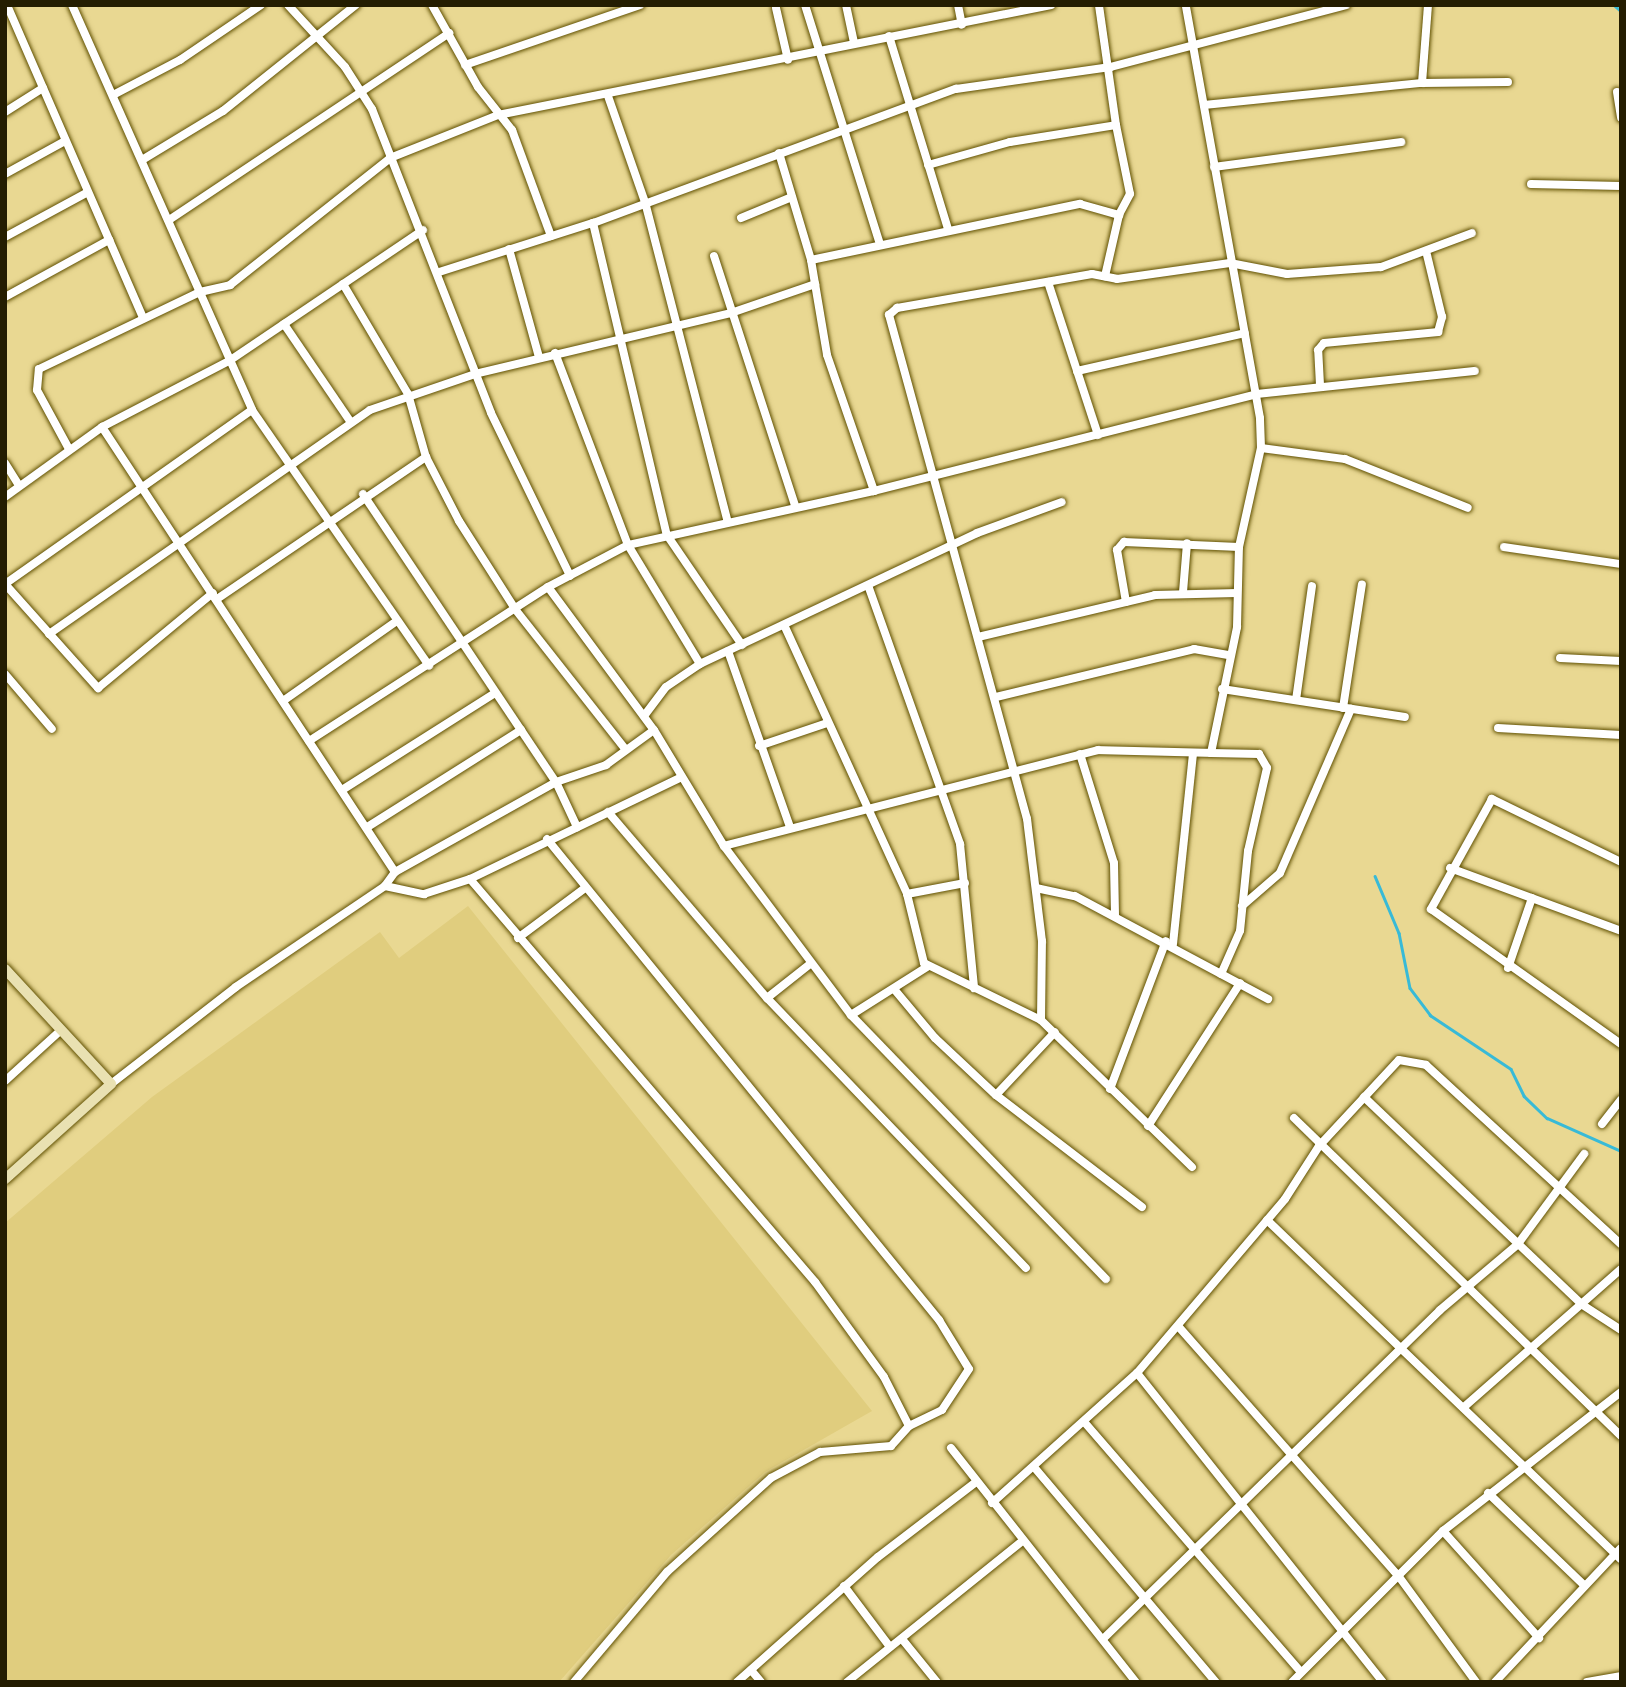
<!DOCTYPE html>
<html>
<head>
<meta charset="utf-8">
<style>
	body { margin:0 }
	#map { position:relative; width:1626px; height:1687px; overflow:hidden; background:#e9d892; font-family:"Open Sans",sans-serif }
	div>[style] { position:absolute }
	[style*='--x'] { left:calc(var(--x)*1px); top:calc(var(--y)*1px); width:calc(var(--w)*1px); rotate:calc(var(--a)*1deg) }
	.built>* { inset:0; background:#e0cd7e }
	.stream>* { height:2.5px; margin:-1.25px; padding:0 1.25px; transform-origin:1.25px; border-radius:1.25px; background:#38bad7 }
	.roads { filter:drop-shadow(0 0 2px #605000) drop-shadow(0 0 2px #605000) }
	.street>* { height:8px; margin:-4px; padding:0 4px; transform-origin:4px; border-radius:4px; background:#fff }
	.secondary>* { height:10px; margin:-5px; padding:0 5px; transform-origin:5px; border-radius:5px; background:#e9e1b2 }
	span { translate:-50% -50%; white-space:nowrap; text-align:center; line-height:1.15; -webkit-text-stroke:5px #fef9e5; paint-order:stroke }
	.frame { position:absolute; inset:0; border:7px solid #241d01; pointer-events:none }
</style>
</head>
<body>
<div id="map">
	<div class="built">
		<i style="clip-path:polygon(468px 906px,872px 1411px,765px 1472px,671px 1555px,559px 1682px,5px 1682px,5px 1223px,152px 1097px,380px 932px,399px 958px)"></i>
	</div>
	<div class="stream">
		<i style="--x:1614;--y:5;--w:9;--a:41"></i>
		<i style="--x:1375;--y:876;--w:62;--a:67.2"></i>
		<i style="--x:1399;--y:933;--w:56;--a:78.7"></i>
		<i style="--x:1410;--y:988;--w:34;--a:53"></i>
		<i style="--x:1430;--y:1015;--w:97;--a:33.7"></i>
		<i style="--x:1511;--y:1069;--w:30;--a:64"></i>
		<i style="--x:1524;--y:1096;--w:32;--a:44"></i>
		<i style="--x:1547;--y:1118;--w:81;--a:24"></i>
	</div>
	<div class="roads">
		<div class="street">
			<i style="--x:7;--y:5;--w:341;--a:66.5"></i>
			<i style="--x:72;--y:5;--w:443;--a:66"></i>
			<i style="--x:252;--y:410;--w:311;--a:55.3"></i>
			<i style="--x:288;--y:5;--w:84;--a:47.4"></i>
			<i style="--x:345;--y:67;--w:50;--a:57.3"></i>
			<i style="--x:372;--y:109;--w:326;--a:68.6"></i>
			<i style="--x:491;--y:413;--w:181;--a:64.1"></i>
			<i style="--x:432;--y:5;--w:94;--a:60.7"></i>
			<i style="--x:478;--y:87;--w:55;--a:51.7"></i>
			<i style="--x:512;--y:130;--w:113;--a:69.8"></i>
			<i style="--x:805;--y:5;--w:250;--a:72.6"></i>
			<i style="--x:846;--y:5;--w:38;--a:78"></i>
			<i style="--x:958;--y:5;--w:20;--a:79"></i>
			<i style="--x:776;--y:8;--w:53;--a:77"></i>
			<i style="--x:889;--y:36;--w:202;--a:73"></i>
			<i style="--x:465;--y:65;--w:185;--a:-18.9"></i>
			<i style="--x:1422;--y:83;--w:78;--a:-85.6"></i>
			<i style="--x:1617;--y:92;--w:26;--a:81"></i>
			<i style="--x:113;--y:95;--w:76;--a:-27.6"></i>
			<i style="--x:180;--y:60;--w:98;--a:-34.2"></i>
			<i style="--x:608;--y:96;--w:112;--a:70.8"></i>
			<i style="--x:645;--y:202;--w:328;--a:75.5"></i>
			<i style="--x:1204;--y:105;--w:219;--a:-5.8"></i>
			<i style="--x:1422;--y:83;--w:86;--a:-0.7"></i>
			<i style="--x:5;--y:112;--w:45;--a:-32.3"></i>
			<i style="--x:1116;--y:125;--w:70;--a:78.5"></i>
			<i style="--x:1130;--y:194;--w:24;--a:118"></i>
			<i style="--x:779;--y:153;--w:112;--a:73.3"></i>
			<i style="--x:811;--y:260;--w:96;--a:80.4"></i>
			<i style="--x:827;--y:355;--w:144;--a:70.9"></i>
			<i style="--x:142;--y:160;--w:95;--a:-31.2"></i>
			<i style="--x:223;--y:111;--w:170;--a:-38.6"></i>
			<i style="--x:928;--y:165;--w:85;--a:-15.7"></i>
			<i style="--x:1010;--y:142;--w:107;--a:-9.1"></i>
			<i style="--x:1116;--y:125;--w:121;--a:-98.1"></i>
			<i style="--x:1214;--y:167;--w:189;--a:-7.6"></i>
			<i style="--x:5;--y:174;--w:68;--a:-28.8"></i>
			<i style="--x:1531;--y:184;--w:90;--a:1.3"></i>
			<i style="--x:741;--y:218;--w:55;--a:-22.4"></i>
			<i style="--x:169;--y:220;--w:337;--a:-33.7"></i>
			<i style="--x:593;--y:223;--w:321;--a:76.7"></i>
			<i style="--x:667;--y:535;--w:133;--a:55.7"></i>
			<i style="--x:5;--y:237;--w:94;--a:-28.5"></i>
			<i style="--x:509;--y:249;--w:112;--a:74.5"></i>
			<i style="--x:714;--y:256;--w:262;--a:72"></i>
			<i style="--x:811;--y:260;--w:275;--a:-11.8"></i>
			<i style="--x:1080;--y:204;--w:41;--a:15.8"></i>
			<i style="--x:1119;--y:215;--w:63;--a:102.9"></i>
			<i style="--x:439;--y:272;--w:162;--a:-17.7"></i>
			<i style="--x:593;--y:223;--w:387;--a:-20.3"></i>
			<i style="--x:956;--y:89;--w:156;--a:-8.1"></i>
			<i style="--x:1110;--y:67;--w:244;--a:-14.7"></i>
			<i style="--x:1048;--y:282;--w:161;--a:71.9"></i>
			<i style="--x:343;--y:284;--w:128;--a:59.4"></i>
			<i style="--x:408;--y:394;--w:66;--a:74.1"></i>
			<i style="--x:426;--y:457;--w:72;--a:62.7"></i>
			<i style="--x:459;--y:521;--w:104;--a:57.5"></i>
			<i style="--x:515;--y:609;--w:178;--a:51.8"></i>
			<i style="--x:5;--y:297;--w:119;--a:-28.7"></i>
			<i style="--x:284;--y:324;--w:117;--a:55.8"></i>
			<i style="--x:555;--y:353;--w:205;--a:69.2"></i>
			<i style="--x:628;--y:545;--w:139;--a:58.8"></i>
			<i style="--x:1077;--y:371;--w:172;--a:-12.7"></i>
			<i style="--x:1320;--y:385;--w:35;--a:-93"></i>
			<i style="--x:1318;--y:350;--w:9;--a:-49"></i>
			<i style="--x:1324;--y:343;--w:115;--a:-5.5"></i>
			<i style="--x:1438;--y:332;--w:16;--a:-75"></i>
			<i style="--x:1442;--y:317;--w:64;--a:-103.6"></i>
			<i style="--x:102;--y:427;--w:533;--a:56.64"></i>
			<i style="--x:395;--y:872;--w:17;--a:126"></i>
			<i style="--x:385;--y:886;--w:180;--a:145.9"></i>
			<i style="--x:236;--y:987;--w:158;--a:142.2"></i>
			<i style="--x:1261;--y:448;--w:85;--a:7.5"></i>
			<i style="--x:1345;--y:459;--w:132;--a:21.7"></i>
			<i style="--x:69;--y:449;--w:67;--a:-118.5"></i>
			<i style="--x:37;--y:390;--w:21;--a:-85"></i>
			<i style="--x:39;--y:369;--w:178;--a:-25.6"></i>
			<i style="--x:200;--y:292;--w:31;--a:-13"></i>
			<i style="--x:230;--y:285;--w:204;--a:-38.4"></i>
			<i style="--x:390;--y:158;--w:116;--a:-21.7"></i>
			<i style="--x:498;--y:115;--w:564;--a:-11.25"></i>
			<i style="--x:5;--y:463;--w:26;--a:58"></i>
			<i style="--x:363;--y:494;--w:347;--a:56.2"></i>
			<i style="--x:556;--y:782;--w:50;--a:65"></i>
			<i style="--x:5;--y:497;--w:120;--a:-35.8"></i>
			<i style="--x:102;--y:427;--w:143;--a:-27.5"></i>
			<i style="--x:229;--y:361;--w:234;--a:-34"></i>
			<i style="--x:1504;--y:547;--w:118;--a:8.3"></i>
			<i style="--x:5;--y:584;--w:302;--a:-35.2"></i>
			<i style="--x:5;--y:584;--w:140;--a:48.2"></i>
			<i style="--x:98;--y:688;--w:149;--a:-39.6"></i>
			<i style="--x:548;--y:587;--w:178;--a:53.5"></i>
			<i style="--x:654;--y:730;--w:135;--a:58.9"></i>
			<i style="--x:724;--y:846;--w:211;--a:53.1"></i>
			<i style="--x:851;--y:1015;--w:367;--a:46"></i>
			<i style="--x:869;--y:588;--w:272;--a:70.4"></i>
			<i style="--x:960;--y:844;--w:145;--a:84.4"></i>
			<i style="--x:1183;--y:592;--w:49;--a:-85.3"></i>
			<i style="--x:217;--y:599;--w:253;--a:-34.2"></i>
			<i style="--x:1126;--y:602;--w:53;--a:-99.8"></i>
			<i style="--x:1117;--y:550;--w:11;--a:-49"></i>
			<i style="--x:1124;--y:542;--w:115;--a:2.5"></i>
			<i style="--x:785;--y:627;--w:294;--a:65.4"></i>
			<i style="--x:907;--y:894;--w:71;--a:76.2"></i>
			<i style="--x:924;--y:963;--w:130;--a:26"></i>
			<i style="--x:49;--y:634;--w:391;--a:-34.9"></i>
			<i style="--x:370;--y:410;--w:111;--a:-18.9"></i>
			<i style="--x:475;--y:374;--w:263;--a:-13.4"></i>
			<i style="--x:731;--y:313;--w:89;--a:-19"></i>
			<i style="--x:978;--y:637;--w:182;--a:-13.3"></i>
			<i style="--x:1155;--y:595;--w:82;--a:-1.4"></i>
			<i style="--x:728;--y:651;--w:187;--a:70.6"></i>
			<i style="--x:1560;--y:658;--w:61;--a:2.8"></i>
			<i style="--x:5;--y:674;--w:72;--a:49.5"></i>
			<i style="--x:1222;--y:689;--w:185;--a:8.7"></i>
			<i style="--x:996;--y:697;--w:204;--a:-13.6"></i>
			<i style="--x:1194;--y:649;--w:36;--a:10"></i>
			<i style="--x:1296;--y:700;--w:115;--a:-82"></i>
			<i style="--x:283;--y:701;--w:139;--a:-35.1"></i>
			<i style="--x:1343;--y:708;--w:125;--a:-81.3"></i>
			<i style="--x:644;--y:716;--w:36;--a:-53"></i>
			<i style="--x:666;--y:687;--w:41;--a:-34.1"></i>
			<i style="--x:700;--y:664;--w:306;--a:-25.3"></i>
			<i style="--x:977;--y:533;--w:90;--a:-20"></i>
			<i style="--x:1498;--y:728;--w:123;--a:3.3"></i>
			<i style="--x:309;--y:741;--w:284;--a:-32.8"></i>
			<i style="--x:548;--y:587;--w:90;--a:-27.7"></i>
			<i style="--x:628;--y:545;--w:252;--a:-12.4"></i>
			<i style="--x:874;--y:491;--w:394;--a:-14.2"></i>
			<i style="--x:1256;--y:394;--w:220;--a:-6"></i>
			<i style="--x:759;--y:746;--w:72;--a:-18.7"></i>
			<i style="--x:1211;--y:753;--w:48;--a:1.2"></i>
			<i style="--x:1259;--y:754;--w:16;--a:60"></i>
			<i style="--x:1267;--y:768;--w:85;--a:102.9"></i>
			<i style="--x:1248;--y:851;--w:80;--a:95.7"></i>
			<i style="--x:1240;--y:931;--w:47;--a:113.8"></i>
			<i style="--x:1080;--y:754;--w:114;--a:72.7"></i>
			<i style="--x:1114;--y:863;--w:53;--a:88.9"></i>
			<i style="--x:342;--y:790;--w:181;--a:-32.4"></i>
			<i style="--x:608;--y:812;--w:245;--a:49.5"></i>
			<i style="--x:767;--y:998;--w:374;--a:46.2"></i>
			<i style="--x:369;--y:826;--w:180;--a:-32.3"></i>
			<i style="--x:547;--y:839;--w:621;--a:50.82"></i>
			<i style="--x:939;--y:1320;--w:57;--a:58.5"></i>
			<i style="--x:969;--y:1369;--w:49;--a:123.4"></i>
			<i style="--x:942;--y:1410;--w:37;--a:154"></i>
			<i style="--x:909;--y:1426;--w:27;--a:132"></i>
			<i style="--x:891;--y:1446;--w:71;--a:175.2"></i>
			<i style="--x:820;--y:1452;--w:55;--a:152"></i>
			<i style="--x:771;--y:1478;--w:140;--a:137.9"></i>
			<i style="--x:667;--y:1572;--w:144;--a:130.2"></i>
			<i style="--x:724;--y:846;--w:386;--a:-14.4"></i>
			<i style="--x:1098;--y:750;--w:113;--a:1.5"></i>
			<i style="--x:1211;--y:753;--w:129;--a:-78.3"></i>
			<i style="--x:1237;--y:627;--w:80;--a:-88.6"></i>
			<i style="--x:1239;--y:547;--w:101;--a:-77.5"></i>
			<i style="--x:1261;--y:448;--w:30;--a:-92"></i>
			<i style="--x:1260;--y:418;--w:420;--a:-100.2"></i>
			<i style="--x:1621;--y:862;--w:144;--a:-154"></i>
			<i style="--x:1492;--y:799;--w:126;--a:119"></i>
			<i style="--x:1431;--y:909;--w:233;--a:35.4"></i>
			<i style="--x:1450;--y:868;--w:182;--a:20.2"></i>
			<i style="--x:395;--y:872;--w:184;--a:-29.2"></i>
			<i style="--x:556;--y:782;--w:53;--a:-18.8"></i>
			<i style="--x:606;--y:765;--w:59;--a:-36.1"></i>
			<i style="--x:470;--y:879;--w:531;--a:49.43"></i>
			<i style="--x:815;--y:1282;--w:117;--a:54"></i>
			<i style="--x:884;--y:1377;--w:55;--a:63"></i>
			<i style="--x:385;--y:886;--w:40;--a:12"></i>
			<i style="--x:424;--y:894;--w:48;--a:-18.1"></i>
			<i style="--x:470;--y:879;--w:233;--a:-25.7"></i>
			<i style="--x:1036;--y:888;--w:40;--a:12"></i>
			<i style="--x:1075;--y:896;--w:219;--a:28.1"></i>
			<i style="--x:907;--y:894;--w:59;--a:-10.7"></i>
			<i style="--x:1242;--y:906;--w:50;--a:-41"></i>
			<i style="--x:1280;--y:873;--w:179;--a:-66.6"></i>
			<i style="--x:518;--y:938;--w:84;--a:-36.7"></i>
			<i style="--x:1173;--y:944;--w:191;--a:-84"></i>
			<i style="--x:1508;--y:968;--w:74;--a:-71.1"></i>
			<i style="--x:894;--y:989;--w:64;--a:50.1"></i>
			<i style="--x:935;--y:1038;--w:83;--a:43.1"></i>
			<i style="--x:996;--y:1095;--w:184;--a:37.5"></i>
			<i style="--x:767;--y:998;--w:55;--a:-38.3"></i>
			<i style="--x:851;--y:1015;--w:90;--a:-32.3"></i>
			<i style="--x:5;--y:1081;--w:76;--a:-42.3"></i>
			<i style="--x:1110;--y:1089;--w:158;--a:-69.3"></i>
			<i style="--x:996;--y:1095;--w:86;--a:-46.9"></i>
			<i style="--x:1364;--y:1097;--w:300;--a:43.6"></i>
			<i style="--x:1581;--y:1304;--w:48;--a:33"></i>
			<i style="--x:1294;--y:1118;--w:456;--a:44.2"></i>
			<i style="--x:1602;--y:1124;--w:31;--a:-52"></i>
			<i style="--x:1148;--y:1126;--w:170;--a:-57.2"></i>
			<i style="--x:1192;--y:1167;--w:211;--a:-135.8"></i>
			<i style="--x:1041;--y:1020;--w:79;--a:-89.3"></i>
			<i style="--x:1042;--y:941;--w:123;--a:-97"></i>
			<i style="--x:1027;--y:819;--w:523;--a:-105.31"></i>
			<i style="--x:889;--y:315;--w:11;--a:-41"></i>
			<i style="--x:897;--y:308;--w:198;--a:-9.9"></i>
			<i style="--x:1092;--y:274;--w:25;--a:11"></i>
			<i style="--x:1117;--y:279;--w:114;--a:-8.1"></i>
			<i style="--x:1230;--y:263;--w:58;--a:10.9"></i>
			<i style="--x:1287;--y:274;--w:94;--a:-4.3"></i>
			<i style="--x:1381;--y:267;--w:97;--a:-20.5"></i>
			<i style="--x:1267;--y:1220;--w:490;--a:43.8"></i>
			<i style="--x:1178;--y:1326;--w:331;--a:48.6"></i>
			<i style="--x:1397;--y:1574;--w:134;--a:53.8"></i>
			<i style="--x:1137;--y:1373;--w:395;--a:51.5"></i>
			<i style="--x:1464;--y:1407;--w:209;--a:-41.3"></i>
			<i style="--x:1086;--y:1424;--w:328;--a:49.1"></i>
			<i style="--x:951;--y:1448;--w:298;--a:51.7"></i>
			<i style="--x:1034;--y:1467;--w:282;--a:49.8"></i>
			<i style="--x:1488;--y:1493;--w:133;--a:43.8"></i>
			<i style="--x:992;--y:1503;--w:195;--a:-41.9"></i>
			<i style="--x:1137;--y:1373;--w:228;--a:-49.6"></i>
			<i style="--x:1285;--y:1199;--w:63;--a:-57.3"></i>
			<i style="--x:1319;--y:1146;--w:117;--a:-47.1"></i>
			<i style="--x:1399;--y:1060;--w:27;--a:10"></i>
			<i style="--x:1426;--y:1065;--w:265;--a:42.6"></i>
			<i style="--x:1443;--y:1531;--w:144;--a:48.1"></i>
			<i style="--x:844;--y:1586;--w:76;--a:53"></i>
			<i style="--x:902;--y:1639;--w:55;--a:50.9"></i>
			<i style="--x:1103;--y:1639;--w:471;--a:-44.3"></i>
			<i style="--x:1440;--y:1310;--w:102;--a:-40.2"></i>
			<i style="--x:1518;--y:1244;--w:112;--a:-53.7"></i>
			<i style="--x:751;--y:1670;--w:16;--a:50"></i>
			<i style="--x:737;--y:1682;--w:188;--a:-41.6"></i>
			<i style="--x:878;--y:1557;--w:123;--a:-37.4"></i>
			<i style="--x:847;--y:1682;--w:222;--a:-38.8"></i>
			<i style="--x:1292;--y:1682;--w:214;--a:-45"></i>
			<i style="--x:1443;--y:1531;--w:226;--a:-38"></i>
			<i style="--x:1495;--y:1682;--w:184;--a:-46.8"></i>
			<i style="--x:1587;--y:1682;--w:35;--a:-10"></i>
		</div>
		<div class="secondary">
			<i style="--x:5;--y:969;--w:156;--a:47.3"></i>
			<i style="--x:111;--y:1084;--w:142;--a:138.1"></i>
		</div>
	</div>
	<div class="frame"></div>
</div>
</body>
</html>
